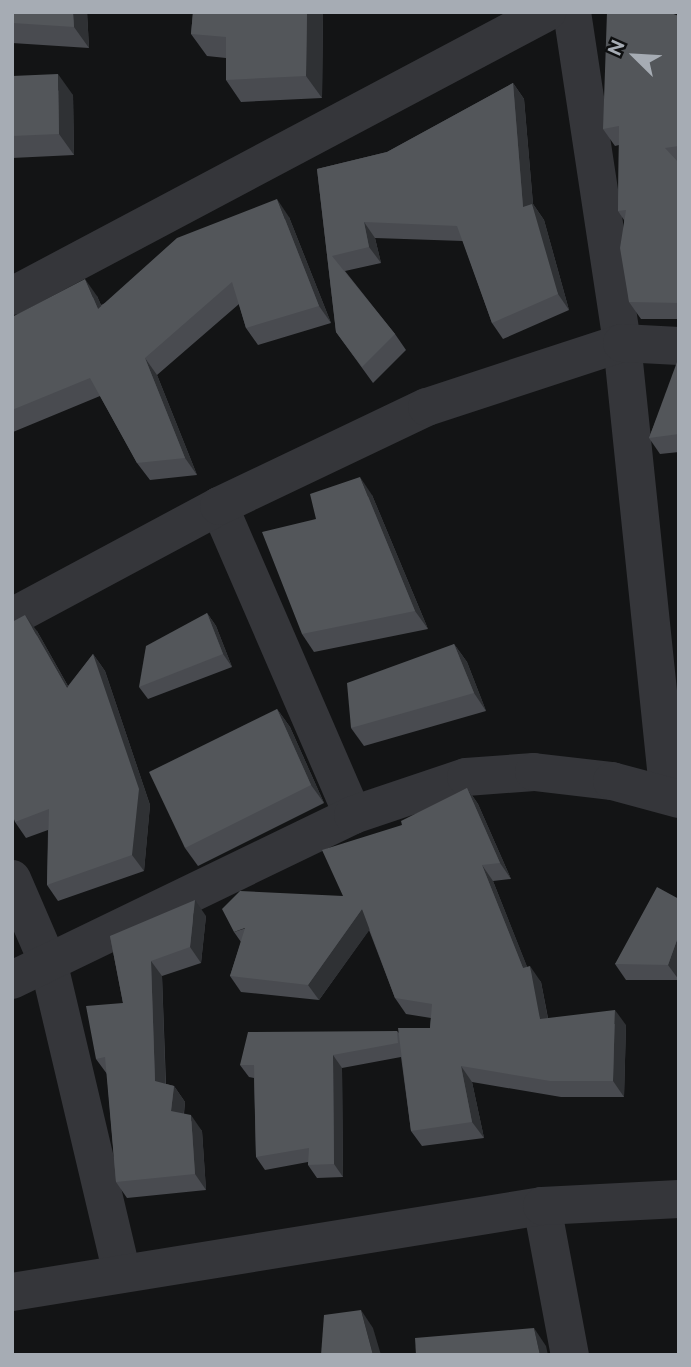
<!DOCTYPE html>
<html>
<head>
<meta charset="utf-8">
<style>
	body { margin:0 }
	#map { position:relative; width:691px; height:1367px; overflow:hidden; background:#131415; font-family:Raleway,sans-serif }
	div>[style] { position:absolute }
	[style*='--x'] { left:calc(var(--x)*1px); top:calc(var(--y)*1px); width:calc(var(--w)*1px); rotate:calc(var(--a)*1deg) }
	.minor>* { height:38px; margin:-19px; padding:0 19px; transform-origin:19px; border-radius:19px; background:#35363a }
	.wall>* { inset:0; background:#494b50 }
	.shaded-wall>* { inset:0; background:#2f3134 }
	.building>* { inset:0; background:#53565a }
	span { translate:-50% -50%; white-space:nowrap; text-align:center; line-height:1.15; -webkit-text-stroke:5px #0e0f10; paint-order:stroke }
	.frame { position:absolute; inset:0; border:14px solid #a6acb4; pointer-events:none }
	.north { position:absolute; left:600px; top:21px; width:70px; height:70px; -webkit-text-stroke:5px #0e0f10; paint-order:stroke; rotate:294deg; font-size:19px; font-weight:700; line-height:28px; text-align:center; color:#a6acb4 }
	.north::after { content:''; display:block; margin:auto; width:24px; height:32px; background:#a6acb4; clip-path:polygon(50% 0,100% 100%,50% 72%,0 100%) }
</style>
</head>
<body>
<div id="map">
	<div class="minor">
		<i style="--x:572;--y:12;--w:335;--a:81.4"></i>
		<i style="--x:622;--y:343;--w:453;--a:84.1"></i>
		<i style="--x:12;--y:296;--w:606;--a:-27.96"></i>
		<i style="--x:219;--y:506;--w:337;--a:66.6"></i>
		<i style="--x:12;--y:617;--w:235;--a:-28.2"></i>
		<i style="--x:219;--y:506;--w:230;--a:-25.5"></i>
		<i style="--x:427;--y:407;--w:205;--a:-18.2"></i>
		<i style="--x:622;--y:343;--w:57;--a:3"></i>
		<i style="--x:12;--y:879;--w:94;--a:66.7"></i>
		<i style="--x:49;--y:965;--w:317;--a:76.7"></i>
		<i style="--x:12;--y:980;--w:379;--a:-25.8"></i>
		<i style="--x:353;--y:815;--w:119;--a:-18.6"></i>
		<i style="--x:466;--y:777;--w:68;--a:-4.2"></i>
		<i style="--x:534;--y:772;--w:79;--a:6.6"></i>
		<i style="--x:612;--y:781;--w:69;--a:15"></i>
		<i style="--x:542;--y:1206;--w:152;--a:79.4"></i>
		<i style="--x:12;--y:1292;--w:537;--a:-9.22"></i>
		<i style="--x:542;--y:1206;--w:137;--a:-2.9"></i>
	</div>
	<div class="wall">
		<i style="clip-path:polygon(12px 12px,87px 12px,89px 48px,12px 43px)"></i>
		<i style="clip-path:polygon(193px 12px,323px 12px,322px 98px,241px 102px,226px 80px,226px 58px,207px 56px,191px 34px)"></i>
		<i style="clip-path:polygon(679px 16px,679px 319px,641px 319px,629px 302px,624px 220px,618px 211px,619px 145px,615px 146px,603px 129px)"></i>
		<i style="clip-path:polygon(12px 76px,73px 95px,74px 155px,12px 158px)"></i>
		<i style="clip-path:polygon(513px 83px,524px 99px,533px 204px,544px 220px,569px 310px,503px 339px,492px 323px,463px 241px,375px 238px,381px 263px,345px 271px,395px 334px,406px 350px,373px 383px,336px 332px,317px 169px,387px 152px)"></i>
		<i style="clip-path:polygon(289px 217px,331px 323px,258px 345px,246px 328px,239px 304px,157px 375px,197px 475px,150px 480px,137px 463px,100px 396px,13px 432px,12px 431px,12px 317px,97px 296px,101px 305px)"></i>
		<i style="clip-path:polygon(679px 362px,679px 452px,660px 454px,649px 438px)"></i>
		<i style="clip-path:polygon(372px 495px,428px 629px,314px 652px,302px 634px,316px 519px)"></i>
		<i style="clip-path:polygon(207px 613px,216px 626px,232px 667px,148px 699px,139px 687px)"></i>
		<i style="clip-path:polygon(37px 631px,68px 686px,93px 654px,105px 671px,150px 805px,144px 871px,58px 901px,47px 885px,48px 830px,26px 838px,15px 822px)"></i>
		<i style="clip-path:polygon(454px 644px,467px 662px,486px 711px,364px 746px,351px 728px)"></i>
		<i style="clip-path:polygon(277px 709px,290px 727px,324px 803px,198px 866px,185px 848px)"></i>
		<i style="clip-path:polygon(467px 788px,478px 804px,511px 879px,493px 881px,527px 967px,541px 982px,548px 1018px,626px 1025px,624px 1097px,561px 1097px,472px 1082px,484px 1138px,422px 1146px,411px 1131px,401px 1057px,342px 1068px,343px 1177px,317px 1178px,308px 1165px,308px 1162px,265px 1170px,256px 1157px,254px 1078px,249px 1077px,240px 1065px,397px 1031px,399px 1033px,430px 1028px,431px 1018px,406px 1014px,395px 998px,369px 930px,319px 1000px,241px 992px,230px 976px,241px 942px,234px 932px,343px 896px,402px 825px)"></i>
		<i style="clip-path:polygon(679px 899px,679px 980px,626px 980px,615px 964px)"></i>
		<i style="clip-path:polygon(206px 916px,201px 963px,162px 976px,166px 1084px,174px 1086px,185px 1102px,184px 1114px,202px 1131px,206px 1190px,127px 1198px,116px 1182px,107px 1074px,96px 1059px,123px 1003px,110px 936px)"></i>
	</div>
	<div class="shaded-wall">
		<i style="clip-path:polygon(73px 12px,87px 12px,89px 48px,74px 27px)"></i>
		<i style="clip-path:polygon(307px 12px,323px 12px,322px 98px,306px 76px)"></i>
		<i style="clip-path:polygon(58px 74px,73px 95px,74px 155px,59px 134px)"></i>
		<i style="clip-path:polygon(513px 83px,524px 99px,533px 204px,544px 220px,569px 310px,558px 294px,523px 207px)"></i>
		<i style="clip-path:polygon(277px 199px,289px 217px,331px 323px,319px 306px)"></i>
		<i style="clip-path:polygon(364px 222px,375px 238px,381px 263px,369px 247px)"></i>
		<i style="clip-path:polygon(85px 279px,97px 296px,110px 326px,98px 309px)"></i>
		<i style="clip-path:polygon(145px 358px,157px 375px,197px 475px,185px 458px)"></i>
		<i style="clip-path:polygon(360px 477px,372px 495px,428px 629px,415px 611px)"></i>
		<i style="clip-path:polygon(207px 613px,216px 626px,232px 667px,223px 654px)"></i>
		<i style="clip-path:polygon(25px 615px,37px 631px,78px 704px,67px 688px)"></i>
		<i style="clip-path:polygon(454px 644px,467px 662px,486px 711px,474px 693px)"></i>
		<i style="clip-path:polygon(93px 654px,105px 671px,150px 805px,144px 871px,132px 855px)"></i>
		<i style="clip-path:polygon(277px 709px,290px 727px,324px 803px,311px 785px)"></i>
		<i style="clip-path:polygon(467px 788px,478px 804px,511px 879px,500px 863px)"></i>
		<i style="clip-path:polygon(482px 865px,493px 881px,532px 979px,530px 966px,541px 982px,551px 1035px,540px 1019px,523px 968px)"></i>
		<i style="clip-path:polygon(195px 900px,206px 916px,201px 963px,190px 947px)"></i>
		<i style="clip-path:polygon(362px 909px,373px 925px,319px 1000px,308px 985px)"></i>
		<i style="clip-path:polygon(677px 940px,679px 943px,679px 980px,668px 965px)"></i>
		<i style="clip-path:polygon(151px 961px,162px 976px,166px 1096px,155px 1081px)"></i>
		<i style="clip-path:polygon(615px 1010px,626px 1025px,624px 1097px,613px 1081px)"></i>
		<i style="clip-path:polygon(333px 1055px,342px 1068px,343px 1177px,334px 1164px)"></i>
		<i style="clip-path:polygon(461px 1066px,472px 1082px,484px 1138px,472px 1122px)"></i>
		<i style="clip-path:polygon(174px 1086px,185px 1102px,182px 1127px,171px 1111px)"></i>
		<i style="clip-path:polygon(191px 1115px,202px 1131px,206px 1190px,195px 1174px)"></i>
		<i style="clip-path:polygon(361px 1310px,373px 1328px,381px 1355px,373px 1355px)"></i>
		<i style="clip-path:polygon(534px 1328px,546px 1346px,548px 1355px,540px 1355px)"></i>
	</div>
	<div class="building">
		<i style="clip-path:polygon(12px 12px,73px 12px,74px 27px,12px 23px)"></i>
		<i style="clip-path:polygon(193px 12px,307px 12px,306px 76px,226px 80px,226px 37px,191px 34px)"></i>
		<i style="clip-path:polygon(607px 12px,668px 12px,679px 16px,679px 146px,665px 148px,679px 163px,679px 303px,629px 302px,620px 248px,626px 210px,618px 211px,619px 126px,603px 129px)"></i>
		<i style="clip-path:polygon(58px 74px,59px 134px,12px 136px,12px 76px)"></i>
		<i style="clip-path:polygon(513px 83px,523px 207px,532px 204px,558px 294px,492px 323px,457px 226px,364px 222px,369px 247px,332px 256px,395px 334px,362px 367px,336px 332px,317px 169px,387px 152px)"></i>
		<i style="clip-path:polygon(277px 199px,319px 306px,246px 328px,232px 282px,145px 358px,185px 458px,137px 463px,90px 378px,12px 410px,12px 317px,85px 279px,98px 309px,177px 238px)"></i>
		<i style="clip-path:polygon(677px 362px,679px 362px,679px 434px,649px 438px)"></i>
		<i style="clip-path:polygon(360px 477px,415px 611px,302px 634px,262px 532px,316px 519px,310px 494px)"></i>
		<i style="clip-path:polygon(207px 613px,223px 654px,139px 687px,146px 646px)"></i>
		<i style="clip-path:polygon(25px 615px,67px 688px,93px 654px,139px 789px,132px 855px,47px 885px,49px 809px,15px 822px,12px 814px,12px 622px)"></i>
		<i style="clip-path:polygon(454px 644px,474px 693px,351px 728px,347px 683px)"></i>
		<i style="clip-path:polygon(277px 709px,311px 785px,185px 848px,149px 772px)"></i>
		<i style="clip-path:polygon(467px 788px,500px 863px,482px 865px,523px 968px,530px 966px,540px 1019px,615px 1010px,613px 1081px,550px 1081px,461px 1066px,472px 1122px,411px 1131px,398px 1028px,430px 1028px,432px 1004px,395px 998px,362px 909px,308px 985px,230px 976px,245px 928px,234px 932px,222px 909px,240px 891px,343px 896px,322px 850px,402px 825px,401px 821px)"></i>
		<i style="clip-path:polygon(657px 887px,679px 899px,679px 942px,677px 940px,668px 965px,615px 964px)"></i>
		<i style="clip-path:polygon(195px 900px,190px 947px,151px 961px,155px 1081px,174px 1086px,171px 1111px,191px 1115px,195px 1174px,116px 1182px,105px 1057px,96px 1059px,86px 1006px,123px 1003px,110px 936px)"></i>
		<i style="clip-path:polygon(397px 1031px,398px 1043px,333px 1055px,334px 1164px,308px 1165px,309px 1148px,256px 1157px,254px 1065px,240px 1065px,248px 1032px)"></i>
		<i style="clip-path:polygon(361px 1310px,373px 1355px,321px 1355px,324px 1315px)"></i>
		<i style="clip-path:polygon(534px 1328px,540px 1355px,416px 1355px,415px 1338px)"></i>
	</div>
	<div class="frame"></div>
	<div class="north">N</div>
</div>
</body>
</html>
